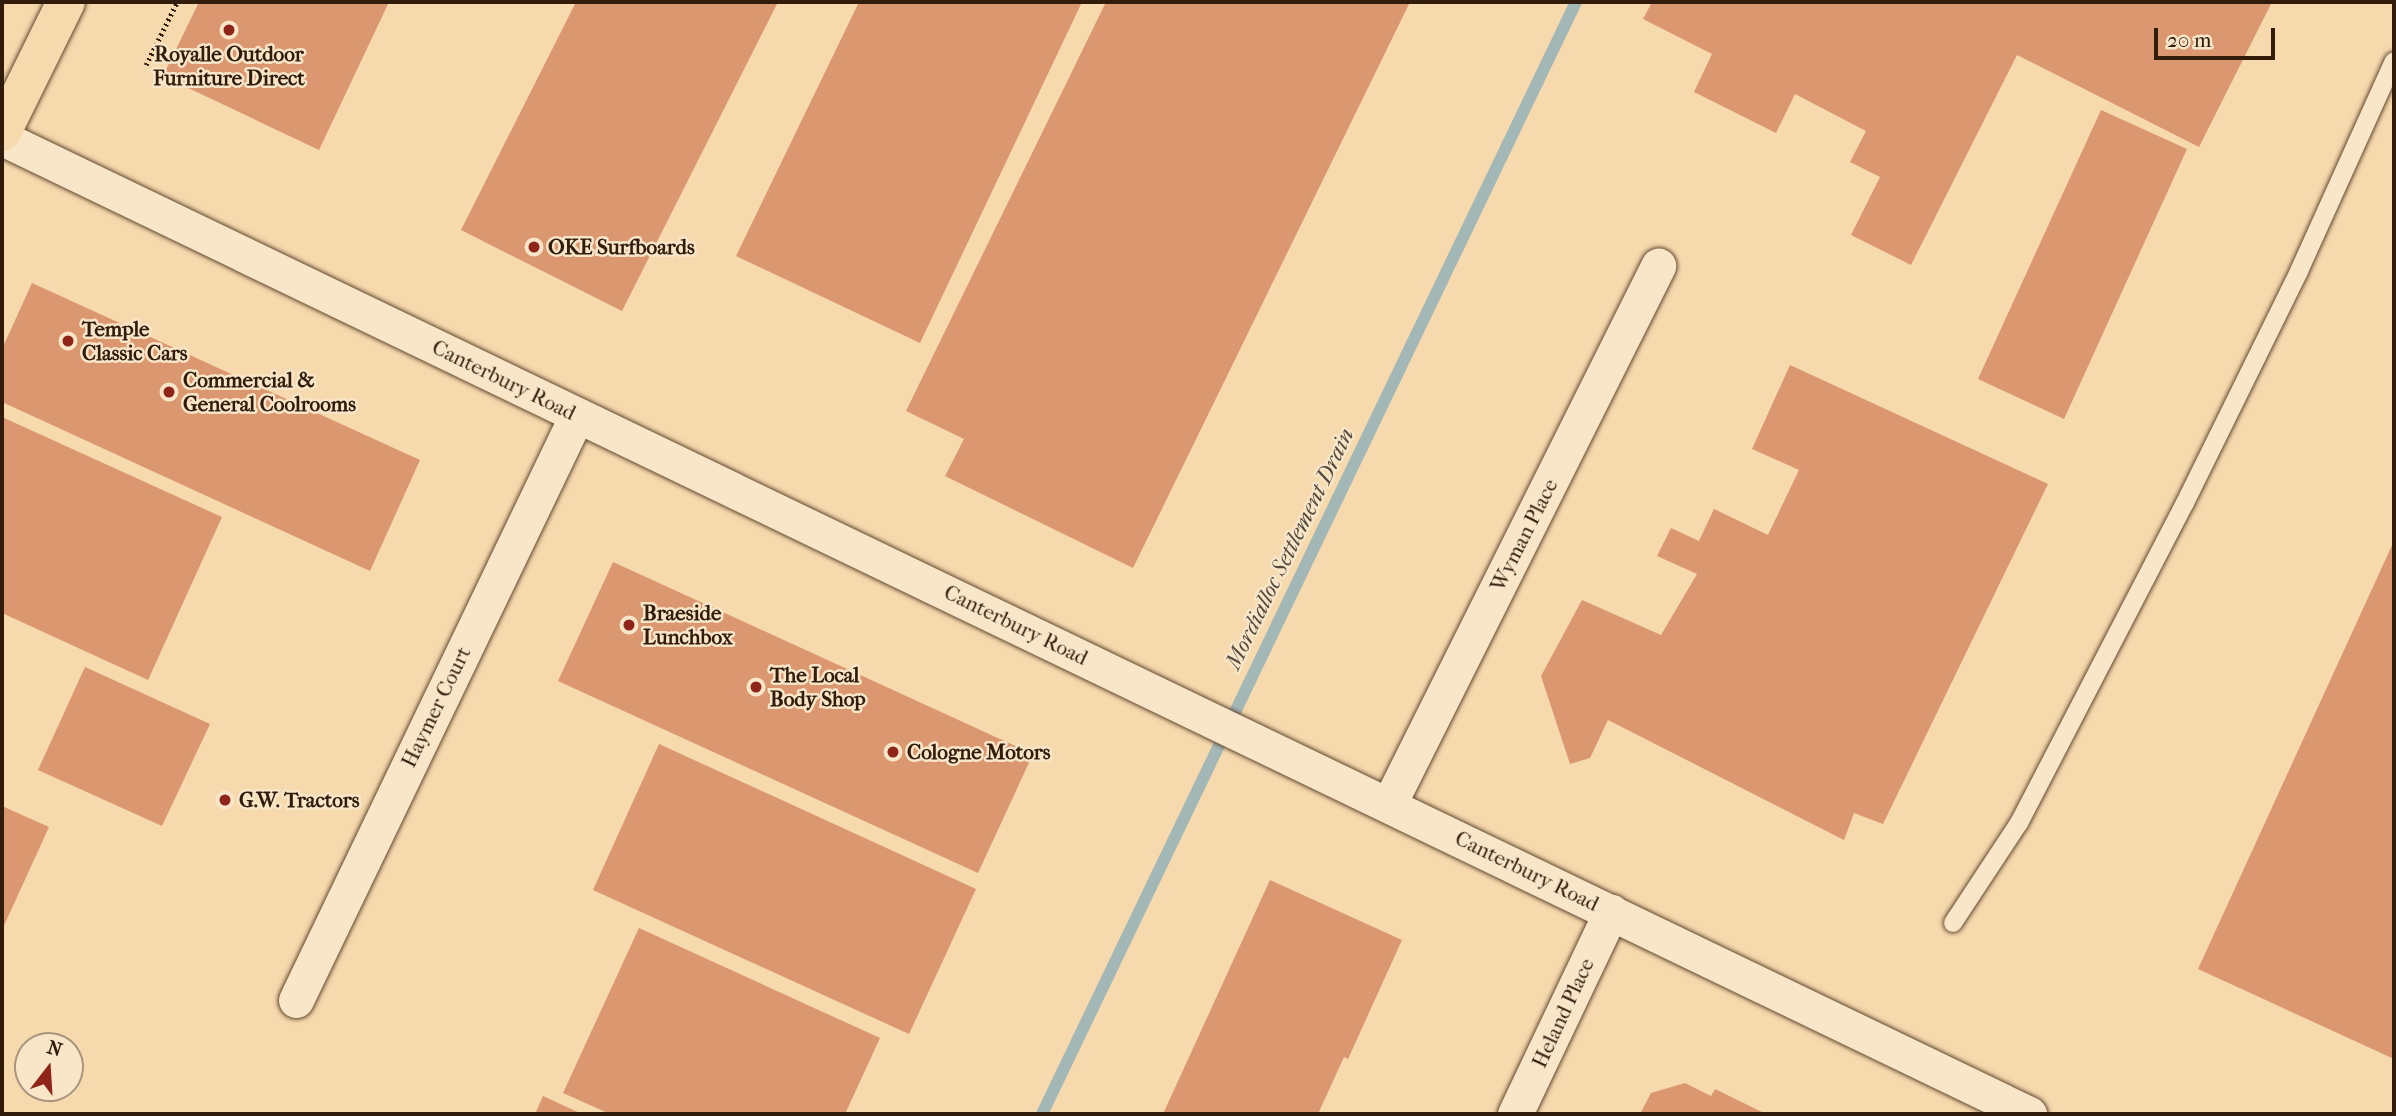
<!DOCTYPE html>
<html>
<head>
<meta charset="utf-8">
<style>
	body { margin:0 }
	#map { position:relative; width:2396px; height:1116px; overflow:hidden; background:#f6d9ac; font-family:"IM FELL French Canon",serif }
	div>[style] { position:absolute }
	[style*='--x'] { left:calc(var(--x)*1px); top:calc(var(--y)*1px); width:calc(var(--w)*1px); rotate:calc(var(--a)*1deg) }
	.stream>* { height:12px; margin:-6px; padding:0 6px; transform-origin:6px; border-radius:6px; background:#a4b7b7 }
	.building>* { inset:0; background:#da9770 }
	.path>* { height:4.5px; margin-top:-2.25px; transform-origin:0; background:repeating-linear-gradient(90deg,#311b0a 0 2px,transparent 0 5.5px) }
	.roads { filter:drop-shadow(0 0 2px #624a32) drop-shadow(0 0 2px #624a32) }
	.service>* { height:18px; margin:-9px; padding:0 9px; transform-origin:9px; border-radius:9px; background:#f9e6c9 }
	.minor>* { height:35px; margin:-17.5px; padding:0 17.5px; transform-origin:17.5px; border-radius:17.5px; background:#f9e6c9 }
	.primary>* { height:38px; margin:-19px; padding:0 19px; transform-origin:19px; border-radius:19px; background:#f6d9ac }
	.dots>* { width:19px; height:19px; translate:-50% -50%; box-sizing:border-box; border:4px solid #f9e6c9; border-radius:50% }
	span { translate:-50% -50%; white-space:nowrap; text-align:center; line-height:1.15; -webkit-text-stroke:5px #f9e6c9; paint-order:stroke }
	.poi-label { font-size:21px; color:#311b0a; font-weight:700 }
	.left { translate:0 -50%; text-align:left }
	.street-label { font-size:21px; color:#311b0a }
	.water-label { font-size:23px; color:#544a3e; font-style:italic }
	.frame { position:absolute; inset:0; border:4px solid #311b0a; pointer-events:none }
	.north { position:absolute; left:14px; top:1032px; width:70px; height:70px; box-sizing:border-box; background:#f9e6c9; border:2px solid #a9957d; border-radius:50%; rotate:17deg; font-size:19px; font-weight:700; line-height:28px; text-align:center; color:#311b0a }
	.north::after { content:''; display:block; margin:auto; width:24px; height:32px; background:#8f2418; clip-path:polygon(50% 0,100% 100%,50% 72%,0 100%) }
	.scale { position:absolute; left:2154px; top:28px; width:121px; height:32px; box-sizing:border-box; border:4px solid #311b0a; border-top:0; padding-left:9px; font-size:21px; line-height:24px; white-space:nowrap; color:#311b0a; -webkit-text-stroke:5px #f9e6c9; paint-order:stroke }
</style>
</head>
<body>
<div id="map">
	<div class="stream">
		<i style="--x:1042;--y:1114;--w:1234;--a:-64.35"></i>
	</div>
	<div class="building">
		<i style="clip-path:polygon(199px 2px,389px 2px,319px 150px,163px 76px)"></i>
		<i style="clip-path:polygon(576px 2px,778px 2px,622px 311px,461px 230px)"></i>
		<i style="clip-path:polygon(859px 2px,1082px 2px,920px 343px,736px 256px)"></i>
		<i style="clip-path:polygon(1106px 2px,1410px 2px,1133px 568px,945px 476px,964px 439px,906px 411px)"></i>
		<i style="clip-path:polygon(1652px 2px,2272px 2px,2199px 147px,2017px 55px,1911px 265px,1851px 235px,1880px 177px,1850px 162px,1866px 131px,1795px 94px,1776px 133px,1694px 92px,1712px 54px,1643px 19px)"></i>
		<i style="clip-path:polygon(2101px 110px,2187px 149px,2064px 419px,1978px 379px)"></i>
		<i style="clip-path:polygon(32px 283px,420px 460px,370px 571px,2px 402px,2px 349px)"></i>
		<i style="clip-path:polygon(1790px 365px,2048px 484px,1883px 824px,1854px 813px,1844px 840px,1608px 720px,1590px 758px,1570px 764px,1541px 676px,1582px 600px,1661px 635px,1697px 574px,1657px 556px,1671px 528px,1699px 541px,1714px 509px,1768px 535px,1799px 470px,1752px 449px)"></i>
		<i style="clip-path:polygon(2px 417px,222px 517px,148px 680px,2px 613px)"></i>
		<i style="clip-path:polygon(2394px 541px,2394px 1059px,2198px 969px)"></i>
		<i style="clip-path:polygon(613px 562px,1033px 754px,978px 873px,558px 681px)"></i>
		<i style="clip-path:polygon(85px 667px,210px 724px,162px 826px,38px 770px)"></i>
		<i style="clip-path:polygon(659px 744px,976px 889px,909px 1034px,593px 890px)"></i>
		<i style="clip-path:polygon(2px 806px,49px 827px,2px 930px)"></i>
		<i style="clip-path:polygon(1270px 880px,1402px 940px,1348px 1059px,1344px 1057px,1318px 1114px,1163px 1114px)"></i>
		<i style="clip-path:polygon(639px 928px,880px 1038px,845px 1114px,610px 1114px,563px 1093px)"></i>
		<i style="clip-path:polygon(1685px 1083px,1711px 1096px,1715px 1089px,1766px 1114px,1640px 1114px,1651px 1093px)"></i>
		<i style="clip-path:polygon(543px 1096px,582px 1114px,535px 1114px)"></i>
	</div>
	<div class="path">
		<i style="--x:146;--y:65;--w:70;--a:-63.8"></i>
	</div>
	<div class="roads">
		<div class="service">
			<i style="--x:1953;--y:923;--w:120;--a:-56.6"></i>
			<i style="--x:2019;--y:823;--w:360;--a:-62.6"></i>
			<i style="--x:2185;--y:503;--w:258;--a:-63.8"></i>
			<i style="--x:2299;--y:271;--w:230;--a:-65.7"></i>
		</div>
		<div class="minor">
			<i style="--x:2;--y:138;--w:2250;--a:25.71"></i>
			<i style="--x:1389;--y:804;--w:602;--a:-63.43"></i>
			<i style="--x:296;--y:1000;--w:649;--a:-64.34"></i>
			<i style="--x:1515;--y:1114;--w:224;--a:-64.6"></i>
		</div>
		<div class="primary">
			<i style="--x:2;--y:132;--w:145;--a:-63.8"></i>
		</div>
	</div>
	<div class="dots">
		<i style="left:229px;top:30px;background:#8f2418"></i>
		<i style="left:534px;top:247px;background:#8f2418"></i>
		<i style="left:68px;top:341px;background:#8f2418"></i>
		<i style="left:169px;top:392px;background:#8f2418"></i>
		<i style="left:629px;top:625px;background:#8f2418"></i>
		<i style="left:756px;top:687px;background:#8f2418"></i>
		<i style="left:893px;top:752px;background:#8f2418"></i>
		<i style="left:225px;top:800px;background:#8f2418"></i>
	</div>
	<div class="poi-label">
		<span style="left:229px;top:66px">Royalle Outdoor<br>Furniture Direct</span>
		<span class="left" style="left:548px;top:247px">OKE Surfboards</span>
		<span class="left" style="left:82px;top:341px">Temple<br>Classic Cars</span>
		<span class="left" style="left:183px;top:392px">Commercial &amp;<br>General Coolrooms</span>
		<span class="left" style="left:643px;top:625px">Braeside<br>Lunchbox</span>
		<span class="left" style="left:770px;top:687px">The Local<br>Body Shop</span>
		<span class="left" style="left:907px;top:752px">Cologne Motors</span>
		<span class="left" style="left:239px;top:800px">G.W. Tractors</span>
	</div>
	<div class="street-label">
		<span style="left:504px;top:380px;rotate:26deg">Canterbury Road</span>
		<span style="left:1524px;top:535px;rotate:-63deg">Wyman Place</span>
		<span style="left:1016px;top:625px;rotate:26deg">Canterbury Road</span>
		<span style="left:436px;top:707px;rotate:-64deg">Haymer Court</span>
		<span style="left:1527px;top:871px;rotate:26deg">Canterbury Road</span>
		<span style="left:1563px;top:1013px;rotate:-65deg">Heland Place</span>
	</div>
	<div class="water-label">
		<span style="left:1290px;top:549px;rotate:-64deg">Mordialloc Settlement Drain</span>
	</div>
	<div class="frame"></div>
	<div class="north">N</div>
	<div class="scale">20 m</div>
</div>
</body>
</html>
